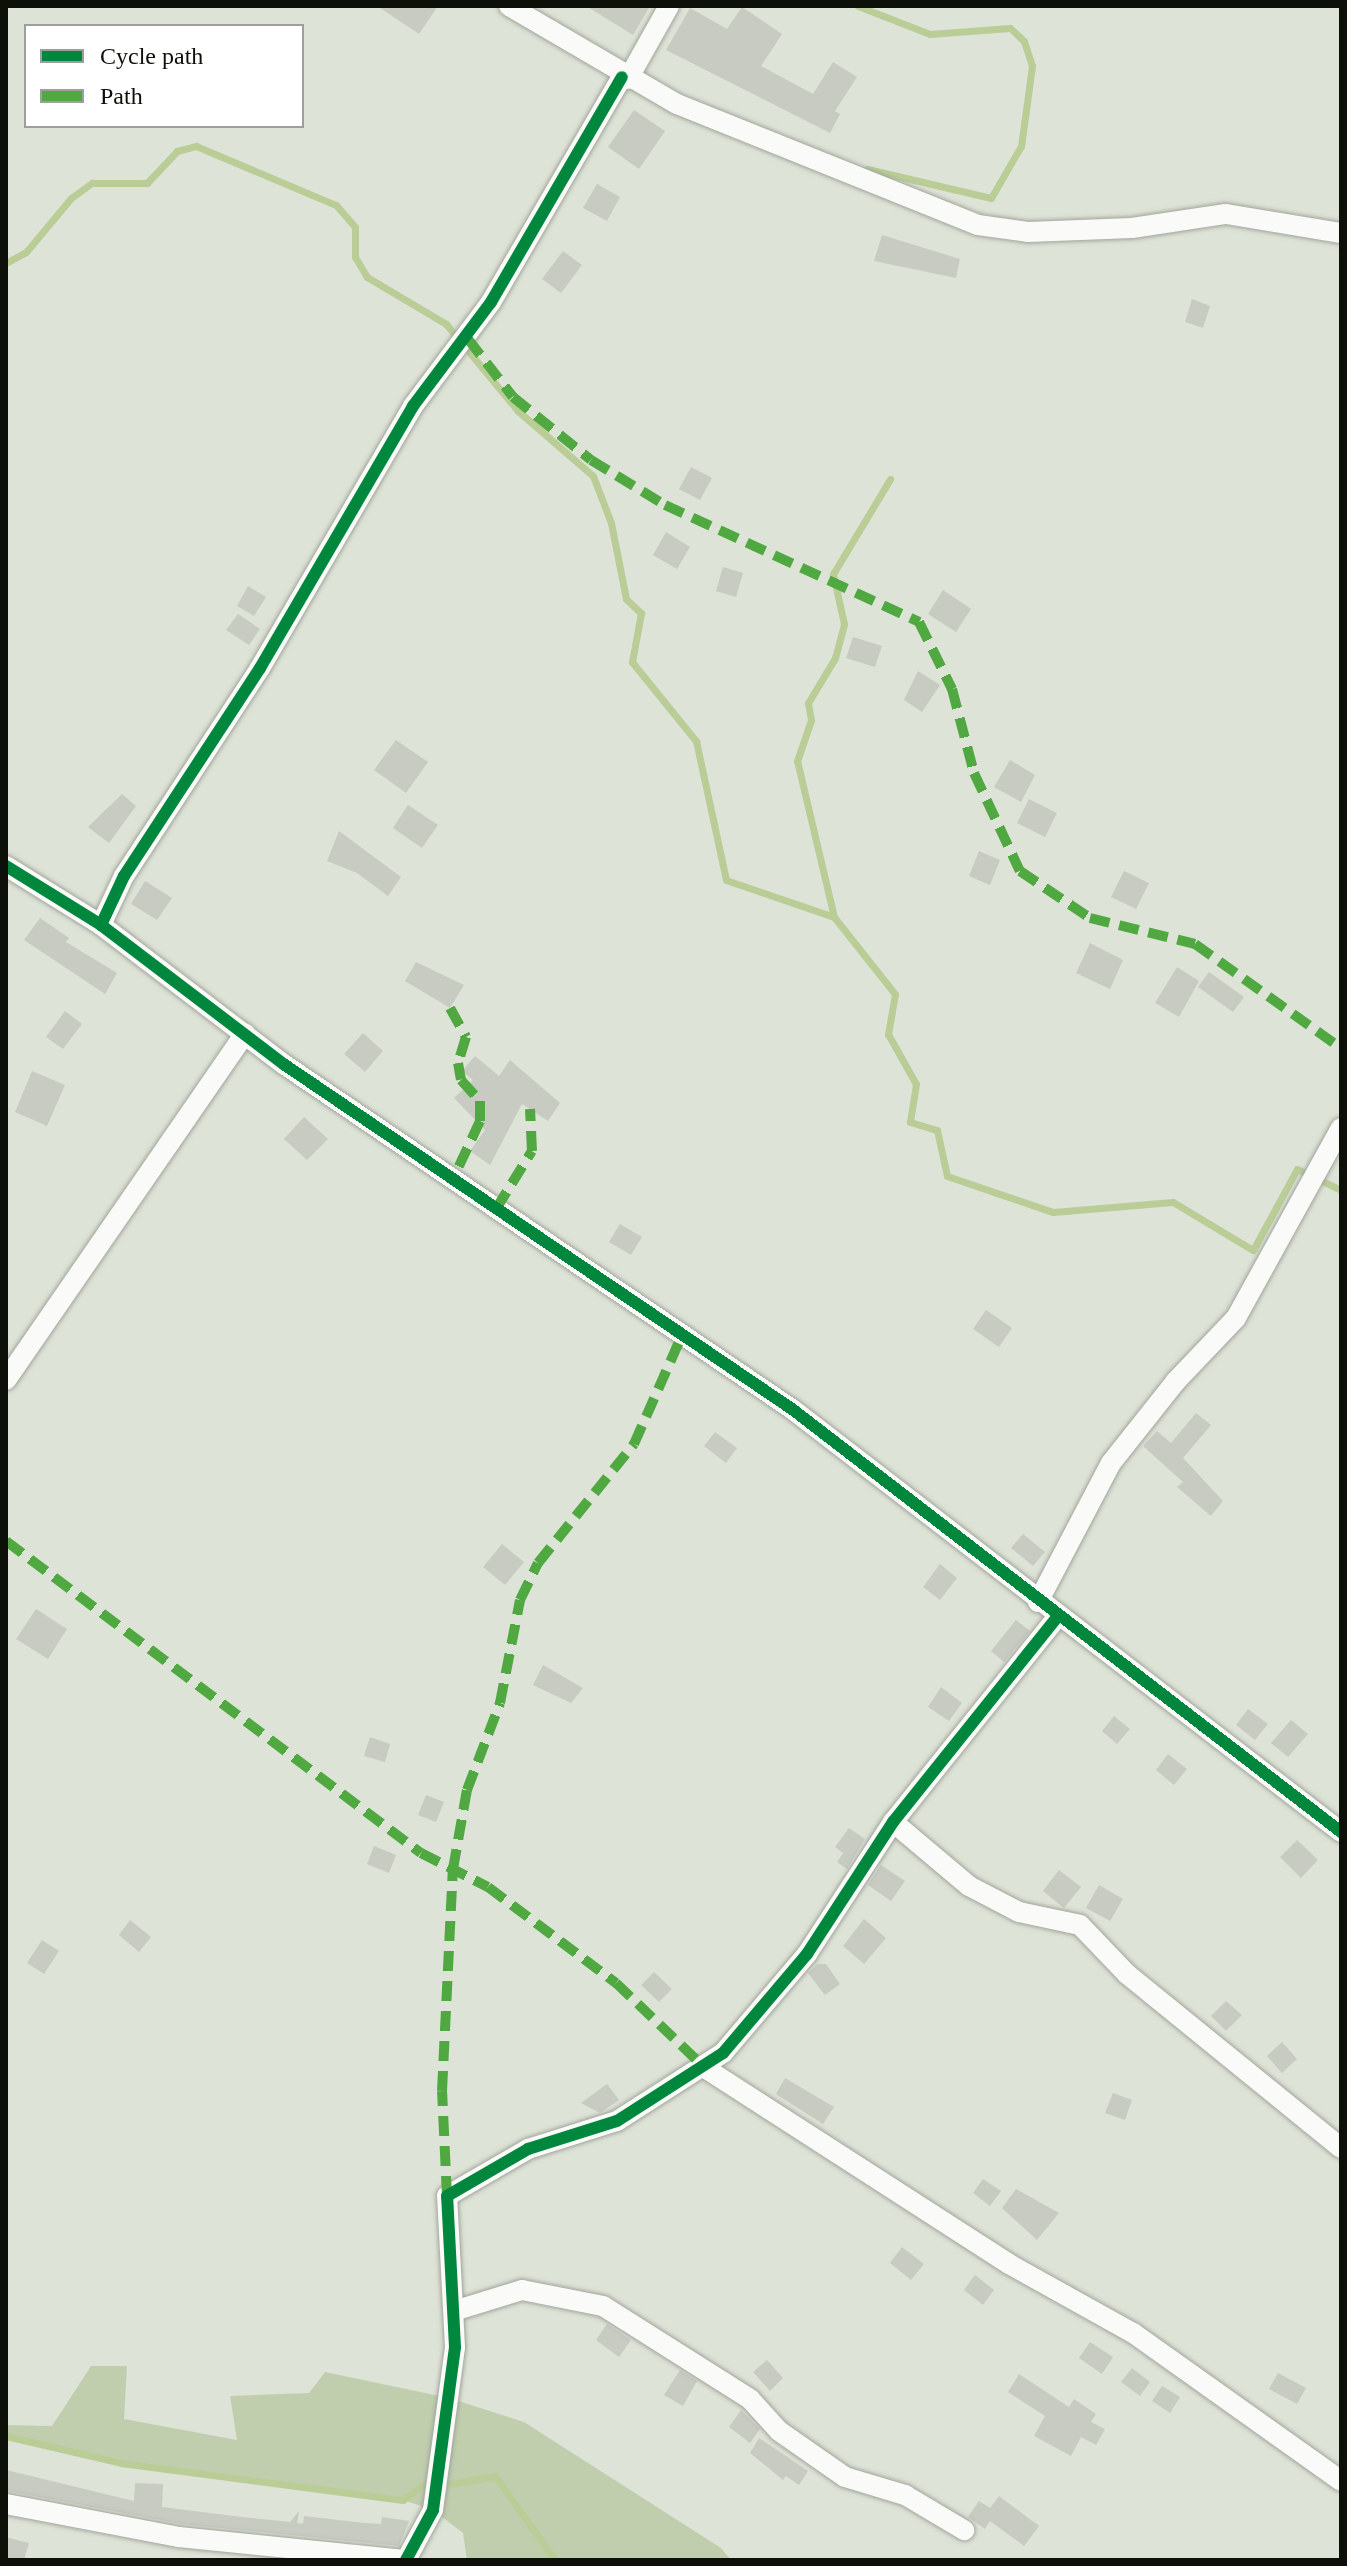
<!DOCTYPE html>
<html>
<head>
<meta charset="utf-8">
<style>
	body { margin:0 }
	#map { position:relative; width:1347px; height:2566px; overflow:hidden; background:#dee3d7; font-family:"Times New Roman",serif }
	div>[style] { position:absolute }
	[style*='--x'] { left:calc(var(--x)*1px); top:calc(var(--y)*1px); width:calc(var(--w)*1px); rotate:calc(var(--a)*1deg) }
	.green>* { inset:0; background:#c1ceae }
	.stream>* { height:7px; margin:-3.5px; padding:0 3.5px; transform-origin:3.5px; border-radius:3.5px; background:#bacd97 }
	.building>* { inset:0; background:#c7cbc1 }
	.roads { filter:drop-shadow(0 0 2px #a1a59b) drop-shadow(0 0 2px #a1a59b) }
	.minor>* { height:20px; margin:-10px; padding:0 10px; transform-origin:10px; border-radius:10px; background:#fafbf9 }
	.quiet>* { height:10px; margin-top:-5px; transform-origin:0; background:repeating-linear-gradient(90deg,#50a841 0 20px,transparent 0 30px) }
	.cycleway>* { height:12px; margin:-6px; padding:0 6px; transform-origin:6px; border-radius:6px; background:#00873e }
	span { translate:-50% -50%; white-space:nowrap; text-align:center; line-height:1.15; -webkit-text-stroke:6px #fff; paint-order:stroke }
	.frame { position:absolute; inset:0; border:8px solid #0d1008; pointer-events:none }
	.legend { position:absolute; left:24px; top:24px; width:280px; height:104px; box-sizing:border-box; background:#fff; border:2px solid #9e9f9c; margin:0; padding:10px 14px; list-style:none; font-size:24px; color:#0d1008 }
	.legend li { display:flex; align-items:center; gap:16px; height:40px }
	.legend b { width:40px; border:2px solid #9e9f9c }
</style>
</head>
<body>
<div id="map">
	<div class="green">
		<i style="clip-path:polygon(91px 2366px,127px 2366px,124px 2419px,237px 2440px,230px 2396px,309px 2393px,325px 2372px,449px 2398px,524px 2422px,721px 2548px,731px 2560px,467px 2560px,463px 2533px,433px 2510px,403px 2500px,121px 2463px,6px 2436px,6px 2425px,52px 2426px)"></i>
	</div>
	<div class="stream">
		<i style="--x:858;--y:6;--w:77;--a:21.3"></i>
		<i style="--x:930;--y:34;--w:80;--a:-4.3"></i>
		<i style="--x:1010;--y:28;--w:19;--a:43"></i>
		<i style="--x:1024;--y:41;--w:26;--a:72"></i>
		<i style="--x:1032;--y:66;--w:81;--a:97.8"></i>
		<i style="--x:1021;--y:146;--w:60;--a:120"></i>
		<i style="--x:991;--y:198;--w:127;--a:-166.8"></i>
		<i style="--x:6;--y:263;--w:23;--a:-29"></i>
		<i style="--x:26;--y:252;--w:70;--a:-50.2"></i>
		<i style="--x:71;--y:198;--w:26;--a:-36"></i>
		<i style="--x:92;--y:183;--w:55;--a:0"></i>
		<i style="--x:147;--y:183;--w:44;--a:-46.8"></i>
		<i style="--x:177;--y:151;--w:20;--a:-15"></i>
		<i style="--x:196;--y:146;--w:152;--a:22.9"></i>
		<i style="--x:336;--y:205;--w:29;--a:49"></i>
		<i style="--x:355;--y:227;--w:30;--a:90"></i>
		<i style="--x:355;--y:257;--w:23;--a:59"></i>
		<i style="--x:367;--y:277;--w:92;--a:30.7"></i>
		<i style="--x:446;--y:324;--w:113;--a:50.4"></i>
		<i style="--x:518;--y:411;--w:99;--a:40.9"></i>
		<i style="--x:593;--y:476;--w:50;--a:69"></i>
		<i style="--x:611;--y:523;--w:77;--a:78.8"></i>
		<i style="--x:626;--y:599;--w:21;--a:43"></i>
		<i style="--x:641;--y:613;--w:50;--a:100.4"></i>
		<i style="--x:632;--y:662;--w:102;--a:51"></i>
		<i style="--x:696;--y:741;--w:142;--a:77.8"></i>
		<i style="--x:726;--y:880;--w:114;--a:18.9"></i>
		<i style="--x:834;--y:917;--w:98;--a:51.6"></i>
		<i style="--x:895;--y:994;--w:41;--a:99.9"></i>
		<i style="--x:888;--y:1034;--w:57;--a:60.8"></i>
		<i style="--x:916;--y:1084;--w:38;--a:99"></i>
		<i style="--x:910;--y:1122;--w:28;--a:17"></i>
		<i style="--x:937;--y:1130;--w:47;--a:77.7"></i>
		<i style="--x:947;--y:1176;--w:112;--a:18.8"></i>
		<i style="--x:1053;--y:1212;--w:120;--a:-4.8"></i>
		<i style="--x:1173;--y:1202;--w:93;--a:31"></i>
		<i style="--x:1253;--y:1250;--w:92;--a:-61.5"></i>
		<i style="--x:1297;--y:1169;--w:49;--a:25.5"></i>
		<i style="--x:834;--y:917;--w:160;--a:-103.3"></i>
		<i style="--x:797;--y:761;--w:43;--a:-71.1"></i>
		<i style="--x:811;--y:720;--w:17;--a:-100"></i>
		<i style="--x:808;--y:703;--w:52;--a:-59"></i>
		<i style="--x:835;--y:658;--w:35;--a:-75"></i>
		<i style="--x:844;--y:624;--w:51;--a:-102.4"></i>
		<i style="--x:833;--y:574;--w:111;--a:-59"></i>
		<i style="--x:6;--y:2436;--w:118;--a:13.2"></i>
		<i style="--x:121;--y:2463;--w:284;--a:7.5"></i>
		<i style="--x:403;--y:2500;--w:25;--a:-37"></i>
		<i style="--x:450;--y:2484;--w:46;--a:-10.1"></i>
		<i style="--x:495;--y:2476;--w:103;--a:54.5"></i>
	</div>
	<div class="building">
		<i style="clip-path:polygon(377px 6px,438px 6px,419px 34px)"></i>
		<i style="clip-path:polygon(586px 6px,650px 6px,633px 35px)"></i>
		<i style="clip-path:polygon(742px 7px,782px 34px,761px 66px,813px 94px,833px 62px,857px 77px,835px 111px,840px 114px,830px 133px,666px 50px,690px 8px,727px 29px)"></i>
		<i style="clip-path:polygon(634px 110px,665px 131px,639px 169px,608px 147px)"></i>
		<i style="clip-path:polygon(597px 184px,620px 197px,607px 221px,583px 208px)"></i>
		<i style="clip-path:polygon(882px 235px,960px 259px,956px 278px,874px 261px)"></i>
		<i style="clip-path:polygon(563px 251px,582px 265px,561px 293px,542px 279px)"></i>
		<i style="clip-path:polygon(1192px 299px,1210px 306px,1203px 328px,1185px 322px)"></i>
		<i style="clip-path:polygon(691px 467px,712px 478px,700px 500px,679px 489px)"></i>
		<i style="clip-path:polygon(666px 532px,690px 547px,677px 569px,653px 555px)"></i>
		<i style="clip-path:polygon(723px 567px,743px 573px,736px 597px,716px 591px)"></i>
		<i style="clip-path:polygon(248px 586px,266px 597px,254px 616px,237px 606px)"></i>
		<i style="clip-path:polygon(943px 590px,971px 609px,956px 632px,928px 614px)"></i>
		<i style="clip-path:polygon(238px 614px,260px 629px,249px 645px,226px 630px)"></i>
		<i style="clip-path:polygon(853px 637px,882px 646px,875px 667px,846px 658px)"></i>
		<i style="clip-path:polygon(918px 671px,940px 685px,922px 712px,904px 700px)"></i>
		<i style="clip-path:polygon(396px 740px,428px 762px,406px 793px,374px 770px)"></i>
		<i style="clip-path:polygon(1010px 760px,1035px 775px,1021px 802px,994px 787px)"></i>
		<i style="clip-path:polygon(122px 794px,136px 806px,109px 843px,88px 827px)"></i>
		<i style="clip-path:polygon(1029px 799px,1057px 813px,1045px 837px,1017px 823px)"></i>
		<i style="clip-path:polygon(408px 805px,438px 825px,422px 848px,393px 828px)"></i>
		<i style="clip-path:polygon(339px 831px,401px 877px,388px 896px,357px 873px,327px 861px)"></i>
		<i style="clip-path:polygon(979px 851px,1000px 860px,990px 885px,969px 876px)"></i>
		<i style="clip-path:polygon(1124px 871px,1149px 883px,1136px 909px,1111px 897px)"></i>
		<i style="clip-path:polygon(145px 881px,172px 898px,157px 920px,131px 904px)"></i>
		<i style="clip-path:polygon(40px 918px,69px 938px,66px 942px,117px 973px,105px 994px,24px 940px)"></i>
		<i style="clip-path:polygon(1090px 943px,1123px 960px,1110px 989px,1076px 973px)"></i>
		<i style="clip-path:polygon(416px 962px,464px 985px,450px 1008px,405px 981px)"></i>
		<i style="clip-path:polygon(1177px 967px,1199px 981px,1179px 1017px,1155px 1003px)"></i>
		<i style="clip-path:polygon(1209px 972px,1244px 997px,1233px 1012px,1198px 987px)"></i>
		<i style="clip-path:polygon(65px 1011px,82px 1024px,63px 1049px,46px 1037px)"></i>
		<i style="clip-path:polygon(363px 1033px,383px 1051px,365px 1072px,344px 1054px)"></i>
		<i style="clip-path:polygon(475px 1056px,499px 1076px,510px 1060px,560px 1103px,548px 1121px,522px 1104px,490px 1165px,470px 1151px,485px 1130px,454px 1098px,473px 1080px,462px 1071px)"></i>
		<i style="clip-path:polygon(32px 1071px,65px 1085px,47px 1126px,15px 1112px)"></i>
		<i style="clip-path:polygon(304px 1117px,328px 1139px,307px 1160px,284px 1139px)"></i>
		<i style="clip-path:polygon(620px 1224px,642px 1237px,631px 1255px,609px 1242px)"></i>
		<i style="clip-path:polygon(986px 1310px,1012px 1328px,999px 1347px,973px 1329px)"></i>
		<i style="clip-path:polygon(1196px 1413px,1211px 1425px,1183px 1458px,1223px 1501px,1211px 1516px,1177px 1487px,1183px 1482px,1143px 1446px,1157px 1431px,1171px 1443px)"></i>
		<i style="clip-path:polygon(715px 1432px,737px 1448px,726px 1463px,704px 1446px)"></i>
		<i style="clip-path:polygon(1023px 1534px,1045px 1552px,1033px 1566px,1011px 1548px)"></i>
		<i style="clip-path:polygon(502px 1544px,524px 1562px,505px 1585px,483px 1567px)"></i>
		<i style="clip-path:polygon(940px 1564px,957px 1578px,940px 1600px,923px 1587px)"></i>
		<i style="clip-path:polygon(36px 1609px,67px 1629px,48px 1659px,16px 1639px)"></i>
		<i style="clip-path:polygon(1016px 1620px,1030px 1631px,1004px 1662px,991px 1651px)"></i>
		<i style="clip-path:polygon(543px 1665px,583px 1688px,571px 1703px,533px 1685px)"></i>
		<i style="clip-path:polygon(941px 1687px,962px 1703px,949px 1721px,928px 1707px)"></i>
		<i style="clip-path:polygon(1248px 1709px,1268px 1724px,1255px 1740px,1236px 1725px)"></i>
		<i style="clip-path:polygon(1114px 1716px,1130px 1729px,1117px 1744px,1102px 1731px)"></i>
		<i style="clip-path:polygon(1291px 1720px,1308px 1734px,1288px 1757px,1271px 1743px)"></i>
		<i style="clip-path:polygon(370px 1737px,390px 1744px,385px 1762px,364px 1756px)"></i>
		<i style="clip-path:polygon(1168px 1754px,1187px 1769px,1174px 1785px,1156px 1770px)"></i>
		<i style="clip-path:polygon(426px 1795px,444px 1802px,436px 1822px,418px 1815px)"></i>
		<i style="clip-path:polygon(849px 1828px,865px 1839px,847px 1869px,837px 1862px,843px 1853px,835px 1847px)"></i>
		<i style="clip-path:polygon(1297px 1840px,1318px 1860px,1301px 1878px,1280px 1857px)"></i>
		<i style="clip-path:polygon(374px 1846px,396px 1855px,389px 1873px,367px 1864px)"></i>
		<i style="clip-path:polygon(881px 1865px,905px 1881px,891px 1901px,868px 1885px)"></i>
		<i style="clip-path:polygon(1059px 1870px,1081px 1887px,1064px 1908px,1043px 1891px)"></i>
		<i style="clip-path:polygon(1099px 1885px,1123px 1899px,1110px 1921px,1086px 1908px)"></i>
		<i style="clip-path:polygon(864px 1919px,886px 1938px,864px 1964px,843px 1946px)"></i>
		<i style="clip-path:polygon(130px 1920px,151px 1937px,139px 1952px,119px 1935px)"></i>
		<i style="clip-path:polygon(42px 1940px,59px 1951px,44px 1974px,27px 1963px)"></i>
		<i style="clip-path:polygon(818px 1964px,826px 1964px,840px 1984px,825px 1995px,808px 1973px)"></i>
		<i style="clip-path:polygon(654px 1972px,672px 1989px,659px 2002px,641px 1985px)"></i>
		<i style="clip-path:polygon(1226px 2001px,1242px 2015px,1226px 2031px,1211px 2016px)"></i>
		<i style="clip-path:polygon(1282px 2042px,1297px 2059px,1282px 2073px,1267px 2056px)"></i>
		<i style="clip-path:polygon(785px 2078px,834px 2107px,823px 2124px,776px 2094px)"></i>
		<i style="clip-path:polygon(607px 2084px,619px 2100px,600px 2113px,581px 2103px)"></i>
		<i style="clip-path:polygon(1113px 2093px,1132px 2100px,1125px 2120px,1105px 2113px)"></i>
		<i style="clip-path:polygon(983px 2179px,1001px 2191px,990px 2206px,973px 2193px)"></i>
		<i style="clip-path:polygon(1016px 2189px,1059px 2213px,1037px 2240px,1002px 2208px)"></i>
		<i style="clip-path:polygon(902px 2247px,924px 2264px,911px 2280px,890px 2263px)"></i>
		<i style="clip-path:polygon(975px 2275px,994px 2290px,983px 2305px,964px 2290px)"></i>
		<i style="clip-path:polygon(607px 2324px,631px 2340px,619px 2357px,596px 2340px)"></i>
		<i style="clip-path:polygon(1090px 2342px,1113px 2357px,1102px 2374px,1079px 2358px)"></i>
		<i style="clip-path:polygon(767px 2360px,783px 2378px,770px 2391px,753px 2372px)"></i>
		<i style="clip-path:polygon(1132px 2368px,1150px 2382px,1140px 2396px,1121px 2382px)"></i>
		<i style="clip-path:polygon(680px 2370px,697px 2381px,683px 2406px,664px 2395px)"></i>
		<i style="clip-path:polygon(1278px 2373px,1306px 2388px,1297px 2404px,1269px 2389px)"></i>
		<i style="clip-path:polygon(1019px 2374px,1069px 2407px,1074px 2399px,1096px 2414px,1091px 2422px,1105px 2429px,1096px 2445px,1081px 2437px,1071px 2456px,1034px 2436px,1045px 2416px,1008px 2392px)"></i>
		<i style="clip-path:polygon(1162px 2386px,1180px 2397px,1170px 2413px,1152px 2401px)"></i>
		<i style="clip-path:polygon(741px 2410px,760px 2429px,750px 2443px,729px 2427px)"></i>
		<i style="clip-path:polygon(759px 2438px,808px 2471px,799px 2485px,786px 2476px,783px 2480px,750px 2453px)"></i>
		<i style="clip-path:polygon(6px 2470px,134px 2501px,135px 2483px,163px 2484px,162px 2507px,242px 2517px,290px 2522px,299px 2511px,297px 2523px,303px 2524px,304px 2516px,364px 2523px,381px 2524px,382px 2517px,409px 2521px,399px 2546px,181px 2524px,8px 2491px)"></i>
		<i style="clip-path:polygon(999px 2496px,1039px 2526px,1024px 2546px,990px 2521px,985px 2529px,968px 2517px,979px 2501px,990px 2508px)"></i>
		<i style="clip-path:polygon(6px 2537px,29px 2543px,24px 2560px,6px 2560px)"></i>
	</div>
	<div class="roads">
		<div class="minor">
			<i style="--x:509;--y:6;--w:194;--a:30.3"></i>
			<i style="--x:677;--y:104;--w:324;--a:21.9"></i>
			<i style="--x:978;--y:225;--w:50;--a:8"></i>
			<i style="--x:1028;--y:232;--w:104;--a:-2.2"></i>
			<i style="--x:1132;--y:228;--w:95;--a:-8.5"></i>
			<i style="--x:1226;--y:214;--w:117;--a:9.4"></i>
			<i style="--x:628;--y:79;--w:84;--a:-60.7"></i>
			<i style="--x:6;--y:866;--w:112;--a:31.8"></i>
			<i style="--x:101;--y:925;--w:231;--a:37.3"></i>
			<i style="--x:285;--y:1065;--w:613;--a:34.16"></i>
			<i style="--x:792;--y:1409;--w:693;--a:37.61"></i>
			<i style="--x:101;--y:925;--w:54;--a:-64.9"></i>
			<i style="--x:124;--y:876;--w:249;--a:-56.8"></i>
			<i style="--x:260;--y:668;--w:303;--a:-59.7"></i>
			<i style="--x:413;--y:406;--w:130;--a:-53.1"></i>
			<i style="--x:491;--y:302;--w:260;--a:-59.8"></i>
			<i style="--x:6;--y:1380;--w:421;--a:-55.4"></i>
			<i style="--x:1038;--y:1602;--w:157;--a:-62.3"></i>
			<i style="--x:1111;--y:1463;--w:105;--a:-51.6"></i>
			<i style="--x:1176;--y:1381;--w:87;--a:-46.4"></i>
			<i style="--x:1236;--y:1318;--w:217;--a:-61.1"></i>
			<i style="--x:893;--y:1822;--w:99;--a:40.1"></i>
			<i style="--x:969;--y:1886;--w:56;--a:27.5"></i>
			<i style="--x:1019;--y:1912;--w:62;--a:12"></i>
			<i style="--x:1080;--y:1925;--w:68;--a:46.2"></i>
			<i style="--x:1127;--y:1974;--w:276;--a:39.1"></i>
			<i style="--x:705;--y:2068;--w:362;--a:32.8"></i>
			<i style="--x:1009;--y:2264;--w:142;--a:29.1"></i>
			<i style="--x:1133;--y:2333;--w:255;--a:35.4"></i>
			<i style="--x:457;--y:2310;--w:68;--a:-17.1"></i>
			<i style="--x:522;--y:2290;--w:83;--a:11.2"></i>
			<i style="--x:603;--y:2306;--w:174;--a:32.3"></i>
			<i style="--x:750;--y:2399;--w:43;--a:47.8"></i>
			<i style="--x:779;--y:2431;--w:80;--a:34.9"></i>
			<i style="--x:845;--y:2477;--w:63;--a:16.7"></i>
			<i style="--x:905;--y:2495;--w:69;--a:30.7"></i>
			<i style="--x:6;--y:2504;--w:176;--a:10.8"></i>
			<i style="--x:179;--y:2537;--w:229;--a:5.8"></i>
			<i style="--x:406;--y:2560;--w:57;--a:-61.6"></i>
			<i style="--x:433;--y:2510;--w:164;--a:-82.3"></i>
			<i style="--x:455;--y:2347;--w:151;--a:-93"></i>
			<i style="--x:447;--y:2196;--w:94;--a:-30.1"></i>
			<i style="--x:528;--y:2149;--w:93;--a:-17.5"></i>
			<i style="--x:617;--y:2121;--w:126;--a:-32.7"></i>
			<i style="--x:723;--y:2053;--w:130;--a:-49.7"></i>
			<i style="--x:807;--y:1954;--w:158;--a:-56.9"></i>
			<i style="--x:893;--y:1822;--w:263;--a:-51.3"></i>
		</div>
	</div>
	<div class="quiet">
		<i style="--x:468;--y:339;--w:73;--a:52.2"></i>
		<i style="--x:513;--y:397;--w:100;--a:38.9"></i>
		<i style="--x:591;--y:460;--w:87;--a:31.3"></i>
		<i style="--x:665;--y:505;--w:280;--a:24.7"></i>
		<i style="--x:919;--y:622;--w:75;--a:63.8"></i>
		<i style="--x:952;--y:689;--w:87;--a:75.3"></i>
		<i style="--x:974;--y:773;--w:108;--a:64.9"></i>
		<i style="--x:1020;--y:871;--w:84;--a:33.9"></i>
		<i style="--x:1090;--y:918;--w:108;--a:13.9"></i>
		<i style="--x:1195;--y:944;--w:179;--a:35.5"></i>
		<i style="--x:450;--y:1008;--w:33;--a:61"></i>
		<i style="--x:466;--y:1037;--w:27;--a:107"></i>
		<i style="--x:458;--y:1063;--w:17;--a:80"></i>
		<i style="--x:461;--y:1080;--w:28;--a:48"></i>
		<i style="--x:480;--y:1101;--w:20;--a:90"></i>
		<i style="--x:480;--y:1121;--w:64;--a:115"></i>
		<i style="--x:496;--y:1209;--w:68;--a:-58.2"></i>
		<i style="--x:532;--y:1151;--w:42;--a:-92.7"></i>
		<i style="--x:6;--y:1541;--w:519;--a:36.94"></i>
		<i style="--x:421;--y:1853;--w:75;--a:26.9"></i>
		<i style="--x:488;--y:1887;--w:160;--a:36.9"></i>
		<i style="--x:616;--y:1983;--w:123;--a:43.7"></i>
		<i style="--x:447;--y:2196;--w:105;--a:-92.7"></i>
		<i style="--x:442;--y:2091;--w:222;--a:-87.2"></i>
		<i style="--x:453;--y:1869;--w:80;--a:-80"></i>
		<i style="--x:467;--y:1790;--w:93;--a:-69.2"></i>
		<i style="--x:500;--y:1703;--w:105;--a:-79"></i>
		<i style="--x:520;--y:1600;--w:41;--a:-64.1"></i>
		<i style="--x:538;--y:1563;--w:153;--a:-51.1"></i>
		<i style="--x:634;--y:1444;--w:119;--a:-66.2"></i>
	</div>
	<div class="cycleway">
		<i style="--x:6;--y:866;--w:112;--a:31.8"></i>
		<i style="--x:101;--y:925;--w:231;--a:37.3"></i>
		<i style="--x:285;--y:1065;--w:613;--a:34.16"></i>
		<i style="--x:792;--y:1409;--w:693;--a:37.61"></i>
		<i style="--x:101;--y:925;--w:54;--a:-64.9"></i>
		<i style="--x:124;--y:876;--w:249;--a:-56.8"></i>
		<i style="--x:260;--y:668;--w:303;--a:-59.7"></i>
		<i style="--x:413;--y:406;--w:130;--a:-53.1"></i>
		<i style="--x:491;--y:302;--w:260;--a:-59.8"></i>
		<i style="--x:406;--y:2560;--w:57;--a:-61.6"></i>
		<i style="--x:433;--y:2510;--w:164;--a:-82.3"></i>
		<i style="--x:455;--y:2347;--w:151;--a:-93"></i>
		<i style="--x:447;--y:2196;--w:94;--a:-30.1"></i>
		<i style="--x:528;--y:2149;--w:93;--a:-17.5"></i>
		<i style="--x:617;--y:2121;--w:126;--a:-32.7"></i>
		<i style="--x:723;--y:2053;--w:130;--a:-49.7"></i>
		<i style="--x:807;--y:1954;--w:158;--a:-56.9"></i>
		<i style="--x:893;--y:1822;--w:263;--a:-51.3"></i>
	</div>
	<div class="frame"></div>
	<ul class="legend">
	<li><b style="height:10px;background:#00873e"></b>Cycle path</li>
	<li><b style="height:10px;background:#50a841"></b>Path</li>
	</ul>
</div>
</body>
</html>
